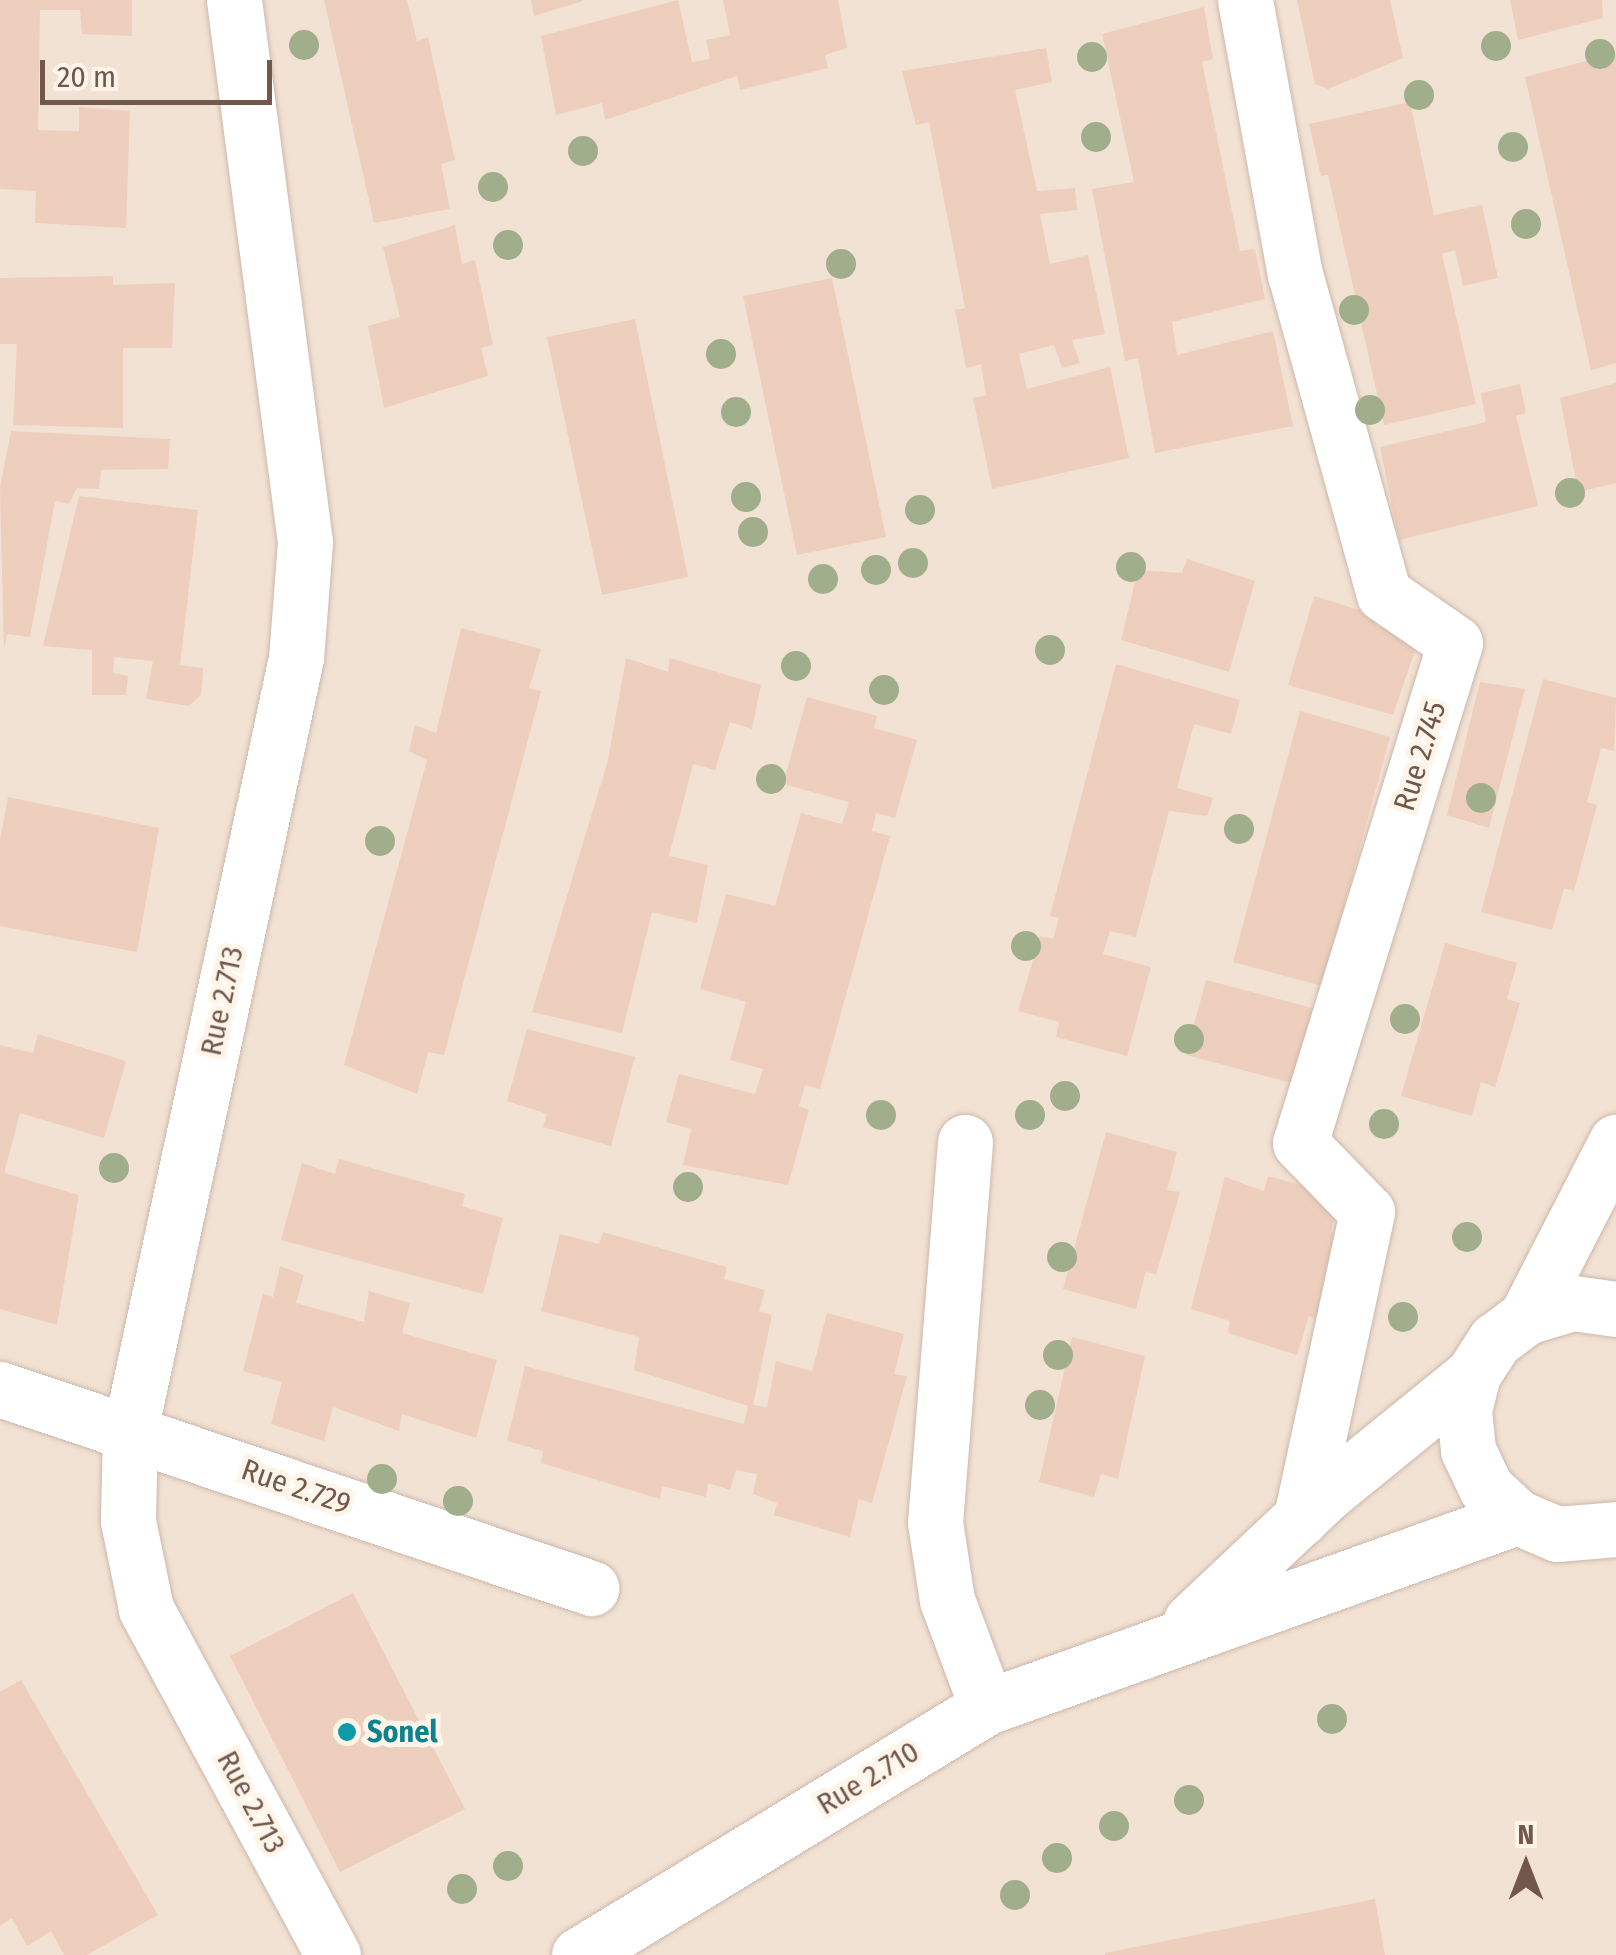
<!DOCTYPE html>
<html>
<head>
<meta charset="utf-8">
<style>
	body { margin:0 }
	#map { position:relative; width:1616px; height:1955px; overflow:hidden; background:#fbf1e5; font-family:"Fira Sans Condensed",sans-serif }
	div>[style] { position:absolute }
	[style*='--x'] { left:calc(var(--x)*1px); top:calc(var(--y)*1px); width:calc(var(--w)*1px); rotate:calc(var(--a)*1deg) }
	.residential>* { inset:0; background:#f2e2d3 }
	.building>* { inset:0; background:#eecfbe }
	.roads { filter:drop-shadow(0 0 2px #ccb8ac) drop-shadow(0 0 2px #ccb8ac) }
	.minor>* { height:55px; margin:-27.5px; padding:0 27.5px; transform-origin:27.5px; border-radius:27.5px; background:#fff }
	.trees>* { width:30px; height:30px; margin:-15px; border-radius:50%; background:#a0ae8c }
	.dots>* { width:28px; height:28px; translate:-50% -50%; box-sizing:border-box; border:5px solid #fef5ea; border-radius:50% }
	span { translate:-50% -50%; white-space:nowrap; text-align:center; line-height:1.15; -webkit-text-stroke:10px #fef5ea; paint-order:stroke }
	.street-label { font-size:30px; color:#72574c }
	.culture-label { font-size:30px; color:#0d838f; font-weight:700 }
	.left { translate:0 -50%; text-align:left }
	.north { position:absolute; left:1476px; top:1815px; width:100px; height:100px; -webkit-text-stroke:8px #fef5ea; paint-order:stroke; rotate:0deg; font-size:28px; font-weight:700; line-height:40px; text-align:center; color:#72574c }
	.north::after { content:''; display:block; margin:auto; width:35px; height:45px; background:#72574c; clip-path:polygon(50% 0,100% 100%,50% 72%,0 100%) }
	.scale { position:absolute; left:40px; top:60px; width:232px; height:45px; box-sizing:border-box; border:5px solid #72574c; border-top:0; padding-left:12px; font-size:30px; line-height:35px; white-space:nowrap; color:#72574c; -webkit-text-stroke:8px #fef5ea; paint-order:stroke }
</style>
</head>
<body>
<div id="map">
	<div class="residential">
		<i style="clip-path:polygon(0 0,1616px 0,1616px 1955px,0 1955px)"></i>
	</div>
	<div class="building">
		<i style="clip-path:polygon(0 0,132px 0,132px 36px,82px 34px,80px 10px,40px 10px,38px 130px,79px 131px,79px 107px,130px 111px,126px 228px,35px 223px,36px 191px,0 189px)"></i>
		<i style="clip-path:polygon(324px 0,407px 0,417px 41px,428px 37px,455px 160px,441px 164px,450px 209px,374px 223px)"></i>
		<i style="clip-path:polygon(531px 0,583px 0,583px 1px,534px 16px)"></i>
		<i style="clip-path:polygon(678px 0,692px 62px,710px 59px,706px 40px,730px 35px,723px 0,838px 0,847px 48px,825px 55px,828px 68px,740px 90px,737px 76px,605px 120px,602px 103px,556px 115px,541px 36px)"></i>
		<i style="clip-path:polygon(1297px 0,1390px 0,1403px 58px,1328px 89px,1315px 84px)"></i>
		<i style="clip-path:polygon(1510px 0,1602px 0,1603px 18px,1518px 40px)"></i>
		<i style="clip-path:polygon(1204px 7px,1213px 59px,1202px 62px,1240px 251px,1255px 249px,1265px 299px,1172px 322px,1177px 355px,1273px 331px,1293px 426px,1155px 453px,1138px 358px,1125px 361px,1092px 189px,1134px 182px,1102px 34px)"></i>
		<i style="clip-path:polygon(1046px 48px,1052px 82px,1015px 90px,1037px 191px,1075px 188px,1077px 210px,1040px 214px,1050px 264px,1088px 255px,1105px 334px,1072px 340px,1080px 363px,1062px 368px,1054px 345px,1019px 354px,1027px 389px,1110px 367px,1129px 458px,992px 489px,973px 398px,986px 395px,981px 364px,966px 368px,955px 310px,965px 308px,929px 122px,916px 125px,902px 71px)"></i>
		<i style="clip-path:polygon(1616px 53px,1616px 363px,1591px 370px,1525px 77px)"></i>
		<i style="clip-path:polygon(1410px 102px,1434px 215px,1482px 205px,1498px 278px,1463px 286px,1455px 250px,1442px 254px,1476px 404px,1384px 425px,1328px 175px,1321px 176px,1309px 124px)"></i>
		<i style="clip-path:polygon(455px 225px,462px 264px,475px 260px,493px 345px,481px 348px,488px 376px,384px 408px,368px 326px,400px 317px,383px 247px)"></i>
		<i style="clip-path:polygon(113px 276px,113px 285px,175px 283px,172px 348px,123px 348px,123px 428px,13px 425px,17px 344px,0 344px,0 278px)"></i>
		<i style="clip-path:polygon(832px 278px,886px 537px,797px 555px,743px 296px)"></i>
		<i style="clip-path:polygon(635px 319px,688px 577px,602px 595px,547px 337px)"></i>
		<i style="clip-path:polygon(1616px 383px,1616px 483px,1578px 492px,1560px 398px)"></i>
		<i style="clip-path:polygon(1520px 384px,1526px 413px,1516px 416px,1538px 506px,1399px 540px,1380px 447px,1486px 422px,1481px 393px)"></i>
		<i style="clip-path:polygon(11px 431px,170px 439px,168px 469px,101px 470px,99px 489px,77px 488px,69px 504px,55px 501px,30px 637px,7px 634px,4px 650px,0 488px)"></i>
		<i style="clip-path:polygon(79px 496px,198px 510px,180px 665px,203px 668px,201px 695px,189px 706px,146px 699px,153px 661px,114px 657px,113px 673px,128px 676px,126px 695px,92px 695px,92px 650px,43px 646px)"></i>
		<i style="clip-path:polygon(1187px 559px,1255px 581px,1229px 672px,1121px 640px,1138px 570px,1182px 573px)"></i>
		<i style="clip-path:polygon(1314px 596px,1379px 616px,1376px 626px,1419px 639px,1393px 715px,1288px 685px)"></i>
		<i style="clip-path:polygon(461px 628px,541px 649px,529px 688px,541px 691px,444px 1055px,428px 1052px,417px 1094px,344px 1065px,427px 760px,409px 751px,415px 725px,436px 733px)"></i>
		<i style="clip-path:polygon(626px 658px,668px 672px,670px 658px,761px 685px,752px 729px,730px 722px,715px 770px,693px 764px,669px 856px,708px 865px,697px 923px,652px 912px,622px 1033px,532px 1012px,608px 760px)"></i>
		<i style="clip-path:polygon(1116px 664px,1240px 700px,1231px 734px,1194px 724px,1177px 788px,1213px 798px,1207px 816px,1169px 811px,1136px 937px,1110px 931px,1103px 954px,1151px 967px,1127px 1056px,1056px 1037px,1059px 1022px,1018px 1011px,1040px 936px,1053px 939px,1059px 918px,1050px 916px)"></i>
		<i style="clip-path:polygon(1543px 679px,1616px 698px,1614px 751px,1601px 748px,1587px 802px,1597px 805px,1574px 891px,1564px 888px,1552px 930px,1481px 912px)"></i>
		<i style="clip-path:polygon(1480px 682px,1525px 689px,1489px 828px,1447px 815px)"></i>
		<i style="clip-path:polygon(807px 697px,877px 716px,874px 728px,917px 740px,895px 818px,876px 813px,872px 831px,890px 836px,820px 1089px,805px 1085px,799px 1106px,809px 1110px,788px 1185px,683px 1165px,691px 1129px,666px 1122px,679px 1074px,755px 1094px,763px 1069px,730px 1060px,746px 1002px,700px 989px,726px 894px,775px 906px,801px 813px,842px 824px,849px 802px,783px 784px)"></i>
		<i style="clip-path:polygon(1300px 711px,1390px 737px,1322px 986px,1233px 962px)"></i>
		<i style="clip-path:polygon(8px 797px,159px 828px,137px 952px,0 926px,0 840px)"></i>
		<i style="clip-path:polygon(1445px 943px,1517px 963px,1507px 999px,1520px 1003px,1495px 1087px,1481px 1082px,1472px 1116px,1401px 1096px)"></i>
		<i style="clip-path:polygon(1206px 980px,1313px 1008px,1292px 1083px,1186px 1055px)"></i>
		<i style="clip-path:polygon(527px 1029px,635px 1057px,611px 1146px,543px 1127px,547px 1114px,507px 1101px)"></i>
		<i style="clip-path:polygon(38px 1034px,126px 1061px,104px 1138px,20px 1113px,4px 1173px,79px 1195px,57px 1325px,0 1309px,0 1045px,33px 1053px)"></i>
		<i style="clip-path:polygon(1106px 1132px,1177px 1152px,1167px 1190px,1180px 1192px,1156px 1275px,1146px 1271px,1136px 1309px,1063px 1289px)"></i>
		<i style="clip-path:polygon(339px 1159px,465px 1194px,462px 1206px,503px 1218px,483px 1294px,281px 1240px,302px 1163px,335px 1174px)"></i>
		<i style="clip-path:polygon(1268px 1176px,1340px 1196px,1331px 1232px,1344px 1237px,1319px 1320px,1309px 1316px,1297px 1355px,1228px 1333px,1230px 1321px,1191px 1309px,1225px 1177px,1264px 1191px)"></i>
		<i style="clip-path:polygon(603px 1232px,727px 1267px,724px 1279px,765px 1290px,759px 1311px,772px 1315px,753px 1405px,767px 1407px,776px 1361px,812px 1371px,827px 1313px,904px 1334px,894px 1374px,907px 1376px,872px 1503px,859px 1499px,850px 1537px,774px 1515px,777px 1503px,753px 1494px,757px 1474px,736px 1470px,730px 1490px,708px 1483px,706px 1497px,662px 1486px,660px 1499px,541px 1463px,543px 1451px,507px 1441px,525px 1366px,744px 1424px,748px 1406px,634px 1370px,639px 1337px,541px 1311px,560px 1234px,599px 1244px)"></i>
		<i style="clip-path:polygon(280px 1266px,304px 1275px,296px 1303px,364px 1322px,369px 1291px,410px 1303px,402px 1333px,497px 1360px,476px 1438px,402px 1414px,399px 1431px,333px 1407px,324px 1441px,271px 1424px,282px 1382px,243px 1371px,263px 1294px,273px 1297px)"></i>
		<i style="clip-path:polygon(1072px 1337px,1145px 1356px,1118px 1479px,1101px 1474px,1094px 1497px,1039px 1482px)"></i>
		<i style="clip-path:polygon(353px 1593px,465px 1809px,340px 1872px,230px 1656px)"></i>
		<i style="clip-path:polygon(21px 1680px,158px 1915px,87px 1955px,64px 1955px,51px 1931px,27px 1946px,12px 1918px,0 1926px,0 1692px)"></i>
		<i style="clip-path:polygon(1375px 1899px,1385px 1955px,1105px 1955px,1105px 1953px)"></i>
	</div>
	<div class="roads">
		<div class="minor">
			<i style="--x:234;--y:0;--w:547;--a:82.54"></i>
			<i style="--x:305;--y:542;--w:116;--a:94.4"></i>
			<i style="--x:296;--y:658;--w:791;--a:102.12"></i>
			<i style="--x:130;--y:1431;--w:90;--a:91.3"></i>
			<i style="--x:128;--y:1521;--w:90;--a:78.4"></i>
			<i style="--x:146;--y:1609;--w:393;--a:61.6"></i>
			<i style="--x:1245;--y:0;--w:279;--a:79.7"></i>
			<i style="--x:1295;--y:274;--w:332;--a:74.5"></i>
			<i style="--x:1384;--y:594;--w:86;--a:34.6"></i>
			<i style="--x:1455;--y:643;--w:523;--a:107.22"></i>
			<i style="--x:1300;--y:1143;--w:96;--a:45.8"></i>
			<i style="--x:1367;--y:1212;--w:313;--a:102.2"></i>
			<i style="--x:965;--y:1142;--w:381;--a:94.5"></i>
			<i style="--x:935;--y:1522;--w:79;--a:81.3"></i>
			<i style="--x:947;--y:1600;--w:114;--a:69.5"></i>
			<i style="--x:1616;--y:1309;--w:43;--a:-172.1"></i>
			<i style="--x:1573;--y:1303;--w:49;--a:163.4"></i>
			<i style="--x:1526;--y:1317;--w:39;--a:143"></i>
			<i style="--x:1495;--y:1340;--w:40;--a:122.9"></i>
			<i style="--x:1473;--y:1374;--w:38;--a:104"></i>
			<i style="--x:1464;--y:1411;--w:39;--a:84"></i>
			<i style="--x:1468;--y:1450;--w:42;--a:64.7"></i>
			<i style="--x:1486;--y:1488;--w:42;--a:43.1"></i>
			<i style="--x:1517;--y:1517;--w:43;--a:23"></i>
			<i style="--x:1557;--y:1534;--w:59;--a:-4.8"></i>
			<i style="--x:1526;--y:1317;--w:197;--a:-62.8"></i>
			<i style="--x:0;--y:1389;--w:624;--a:18.61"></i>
			<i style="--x:1191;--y:1621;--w:188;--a:-43.3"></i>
			<i style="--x:1328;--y:1492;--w:187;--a:-39.1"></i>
			<i style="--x:579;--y:1955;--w:477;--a:-31.3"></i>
			<i style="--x:987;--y:1707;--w:563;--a:-19.72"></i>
		</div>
	</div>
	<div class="trees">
		<i style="left:304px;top:45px"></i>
		<i style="left:1496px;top:46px"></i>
		<i style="left:1600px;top:54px"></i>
		<i style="left:1092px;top:57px"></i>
		<i style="left:1419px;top:95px"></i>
		<i style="left:1096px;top:137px"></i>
		<i style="left:1513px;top:147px"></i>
		<i style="left:583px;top:151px"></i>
		<i style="left:493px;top:187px"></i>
		<i style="left:1526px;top:224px"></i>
		<i style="left:508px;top:245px"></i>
		<i style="left:841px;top:264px"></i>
		<i style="left:1354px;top:310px"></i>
		<i style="left:721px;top:354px"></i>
		<i style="left:1370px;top:410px"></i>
		<i style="left:736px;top:412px"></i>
		<i style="left:1570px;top:493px"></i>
		<i style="left:746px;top:497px"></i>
		<i style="left:920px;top:510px"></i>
		<i style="left:753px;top:532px"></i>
		<i style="left:913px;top:563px"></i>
		<i style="left:1131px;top:567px"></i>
		<i style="left:876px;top:570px"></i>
		<i style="left:823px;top:579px"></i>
		<i style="left:1050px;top:650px"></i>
		<i style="left:796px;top:666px"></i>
		<i style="left:884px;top:690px"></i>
		<i style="left:771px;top:779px"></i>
		<i style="left:1481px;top:798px"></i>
		<i style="left:1239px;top:829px"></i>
		<i style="left:380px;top:841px"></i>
		<i style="left:1026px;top:946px"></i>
		<i style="left:1405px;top:1019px"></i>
		<i style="left:1189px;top:1039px"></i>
		<i style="left:1065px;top:1096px"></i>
		<i style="left:881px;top:1115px"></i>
		<i style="left:1030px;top:1115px"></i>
		<i style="left:1384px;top:1124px"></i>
		<i style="left:114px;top:1168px"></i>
		<i style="left:688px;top:1187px"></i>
		<i style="left:1467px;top:1237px"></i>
		<i style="left:1062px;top:1257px"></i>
		<i style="left:1403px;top:1317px"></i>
		<i style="left:1058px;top:1355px"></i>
		<i style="left:1040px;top:1405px"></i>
		<i style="left:382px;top:1479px"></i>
		<i style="left:458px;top:1501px"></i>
		<i style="left:1332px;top:1719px"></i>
		<i style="left:1189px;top:1800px"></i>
		<i style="left:1114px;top:1826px"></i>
		<i style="left:1057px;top:1858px"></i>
		<i style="left:508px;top:1866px"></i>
		<i style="left:462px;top:1889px"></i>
		<i style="left:1015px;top:1895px"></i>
	</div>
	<div class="dots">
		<i style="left:347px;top:1732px;background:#0f9aa8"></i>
	</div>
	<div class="street-label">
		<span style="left:1420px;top:756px;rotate:-73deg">Rue 2.745</span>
		<span style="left:222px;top:1001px;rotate:-78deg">Rue 2.713</span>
		<span style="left:296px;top:1487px;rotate:19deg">Rue 2.729</span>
		<span style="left:868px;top:1778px;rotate:-31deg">Rue 2.710</span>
		<span style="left:251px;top:1802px;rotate:62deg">Rue 2.713</span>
	</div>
	<div class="culture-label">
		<span class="left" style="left:367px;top:1732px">Sonel</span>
	</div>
	<div class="north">N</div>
	<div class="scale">20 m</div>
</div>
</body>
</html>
